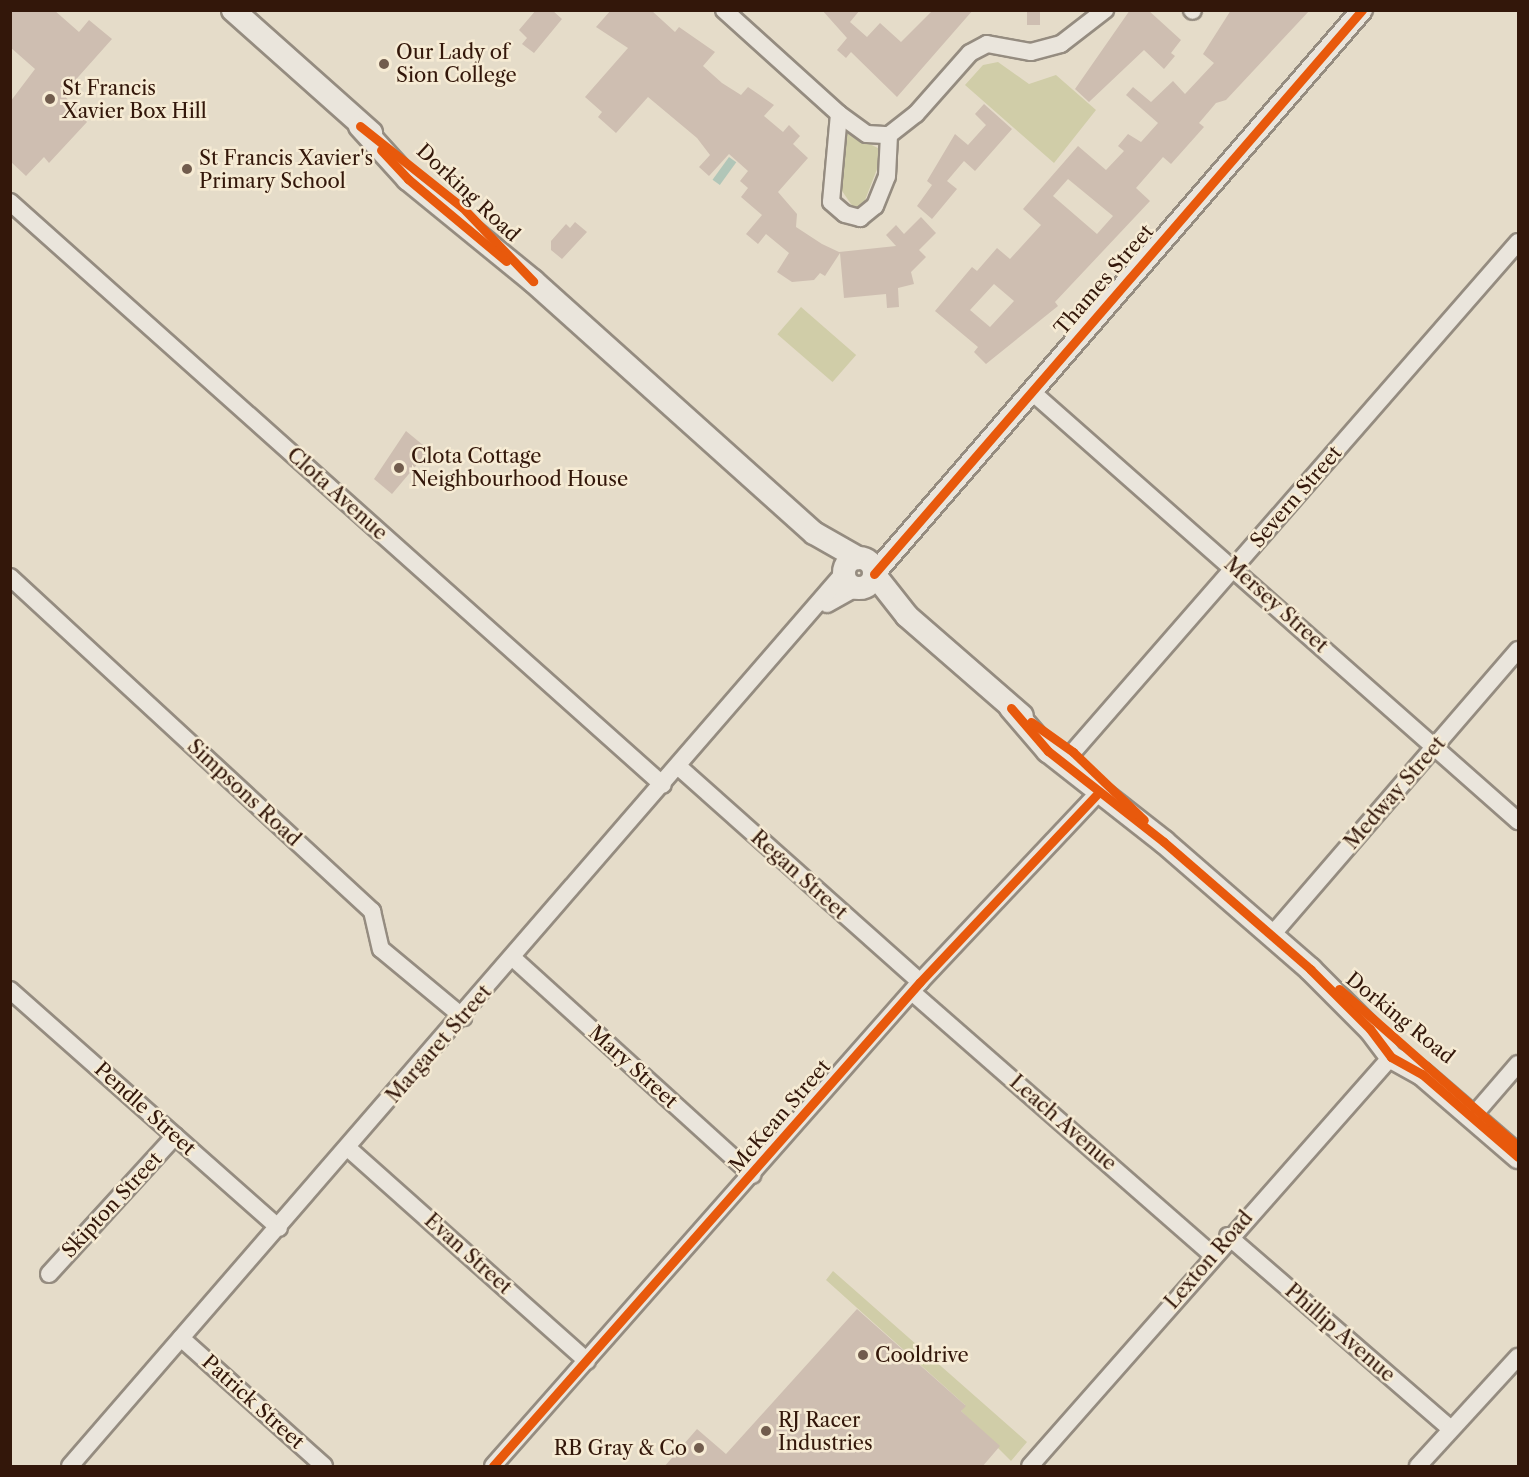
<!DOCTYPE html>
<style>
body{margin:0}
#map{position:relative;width:1529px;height:1477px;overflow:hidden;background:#e5dcc9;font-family:"Libre Caslon Text",serif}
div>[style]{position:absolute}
.green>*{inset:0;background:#d0cda8;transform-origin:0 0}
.water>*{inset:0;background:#b1c6b8;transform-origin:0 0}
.building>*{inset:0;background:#cebeb1;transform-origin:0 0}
.roads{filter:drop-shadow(2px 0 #958c80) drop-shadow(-2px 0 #958c80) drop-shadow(0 2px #958c80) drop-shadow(0 -2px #958c80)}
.minor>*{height:16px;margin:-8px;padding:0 8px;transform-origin:8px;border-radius:8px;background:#eae5dc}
.tertiary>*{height:20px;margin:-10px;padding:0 10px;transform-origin:10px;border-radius:10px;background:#eae5dc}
.secondary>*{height:22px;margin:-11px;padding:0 11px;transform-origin:11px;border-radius:11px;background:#eae5dc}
.secondary>.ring{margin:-11px;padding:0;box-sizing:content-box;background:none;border:22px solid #eae5dc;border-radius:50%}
.cycleway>*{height:9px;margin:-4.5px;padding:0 4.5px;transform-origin:4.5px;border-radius:4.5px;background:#e8590c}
.dots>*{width:16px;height:16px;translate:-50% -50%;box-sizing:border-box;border:3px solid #f6ebd4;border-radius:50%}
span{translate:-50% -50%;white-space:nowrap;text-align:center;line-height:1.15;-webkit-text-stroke:5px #f6ebd4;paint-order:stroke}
.poi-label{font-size:20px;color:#33170a}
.left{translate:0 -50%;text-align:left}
.right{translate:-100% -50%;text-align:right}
.street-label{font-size:20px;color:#33170a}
.frame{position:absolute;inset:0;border:12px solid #33170a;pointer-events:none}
</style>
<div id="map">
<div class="green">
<div style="clip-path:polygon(998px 62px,1029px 84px,1056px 75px,1096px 110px,1054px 163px,965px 85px,983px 65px)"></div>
<div style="clip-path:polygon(847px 133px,884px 151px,862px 208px,855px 210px,840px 188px)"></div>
<div style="left:801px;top:307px;width:73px;height:36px;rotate:41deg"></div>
<div style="clip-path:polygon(833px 1271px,1027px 1442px,1011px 1461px,961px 1411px,965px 1405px,826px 1280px)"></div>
</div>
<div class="water">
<div style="left:729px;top:157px;width:9px;height:28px;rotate:36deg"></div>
</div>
<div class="building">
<div style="clip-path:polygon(10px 10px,54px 10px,79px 32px,89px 20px,112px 39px,63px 94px,87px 122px,49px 163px,44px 157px,26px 176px,10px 161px,10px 102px,35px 69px,10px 47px)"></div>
<div style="clip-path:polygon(536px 10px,552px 10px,562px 19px,534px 53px,522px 44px,527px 38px,519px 30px)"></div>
<div style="clip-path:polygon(611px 10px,651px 10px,675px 32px,679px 27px,715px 52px,703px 66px,722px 83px,741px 95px,748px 87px,774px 105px,764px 116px,783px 132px,789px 125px,800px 136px,793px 144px,808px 158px,778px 192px,797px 214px,796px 227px,822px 244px,839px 252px,896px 246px,886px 235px,896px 225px,904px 234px,921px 217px,936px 233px,919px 250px,926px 257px,911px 272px,914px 284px,898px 288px,899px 307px,887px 308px,886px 294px,844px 298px,840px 253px,825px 276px,820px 273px,814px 280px,792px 282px,777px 272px,789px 253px,766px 234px,758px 244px,746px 234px,762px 215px,741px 197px,748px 188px,740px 181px,748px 171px,729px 154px,709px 176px,699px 167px,710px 155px,697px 138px,648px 97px,616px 133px,598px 117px,602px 112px,585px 97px,628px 48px,596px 27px)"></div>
<div style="clip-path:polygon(822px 10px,860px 10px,850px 22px,867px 37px,880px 23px,901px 42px,933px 10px,973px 10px,897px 97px,851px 52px,846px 58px,837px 50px,847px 38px)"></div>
<div style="left:1027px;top:10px;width:13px;height:15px"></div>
<div style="clip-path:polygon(1130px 10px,1148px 10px,1181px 40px,1171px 53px,1175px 56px,1164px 69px,1144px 50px,1089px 102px,1075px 89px)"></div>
<div style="clip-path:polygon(evenodd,1231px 10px,1310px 10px,1226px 100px,1216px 103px,1199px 123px,1204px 127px,1171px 164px,1163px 157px,1136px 188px,1150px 201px,1055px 302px,1058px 306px,986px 364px,974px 352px,978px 347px,935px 311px,972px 267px,977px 271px,997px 248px,1010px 259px,1041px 225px,1023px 209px,1078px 146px,1106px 170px,1124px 151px,1118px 146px,1128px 134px,1141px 142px,1158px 123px,1126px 95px,1133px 87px,1151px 102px,1173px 81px,1185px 94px,1214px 63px,1203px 54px,1231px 10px,1068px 179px,1113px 216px,1097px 234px,1053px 196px,1068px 179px,1231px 10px,994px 284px,1014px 301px,990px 327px,970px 310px,994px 284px)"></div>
<div style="clip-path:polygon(984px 104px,1012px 129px,975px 171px,964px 161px,947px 181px,957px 189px,932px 219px,917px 206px,932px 185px,927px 181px,955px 134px,968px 145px,986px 125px,975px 114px)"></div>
<div style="clip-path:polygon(575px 222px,587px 232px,562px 259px,551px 250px,551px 241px,566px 224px,570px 228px)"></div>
<div style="clip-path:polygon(406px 431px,429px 450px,392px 494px,374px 479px)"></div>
<div style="clip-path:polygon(857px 1309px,966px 1406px,961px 1411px,1000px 1446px,982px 1467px,664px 1467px,697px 1429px,726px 1454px)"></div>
</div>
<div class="roads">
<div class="minor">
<div style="left:724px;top:10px;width:155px;rotate:42.1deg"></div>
<div style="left:839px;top:114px;width:34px;rotate:36deg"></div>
<div style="left:867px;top:134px;width:22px;rotate:3deg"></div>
<div style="left:889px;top:135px;width:34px;rotate:-38deg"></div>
<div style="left:916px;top:114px;width:81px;rotate:-48.5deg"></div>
<div style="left:970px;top:53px;width:19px;rotate:-28deg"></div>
<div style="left:987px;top:44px;width:45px;rotate:10.3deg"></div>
<div style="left:1031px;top:52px;width:31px;rotate:-15deg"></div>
<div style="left:1061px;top:44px;width:56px;rotate:-37.7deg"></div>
<div style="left:1192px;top:10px;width:1px;rotate:45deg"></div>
<div style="left:839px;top:114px;width:88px;rotate:95.2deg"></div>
<div style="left:831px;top:202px;width:18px;rotate:41deg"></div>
<div style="left:845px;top:214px;width:16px;rotate:15deg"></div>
<div style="left:860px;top:218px;width:19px;rotate:-39deg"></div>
<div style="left:875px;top:206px;width:32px;rotate:-68deg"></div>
<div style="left:887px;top:176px;width:41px;rotate:-87.2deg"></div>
<div style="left:10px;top:202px;width:875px;rotate:41.76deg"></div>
<div style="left:1031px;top:391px;width:650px;rotate:41.44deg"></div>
<div style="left:10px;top:577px;width:493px;rotate:42.7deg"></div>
<div style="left:372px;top:911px;width:39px;rotate:77deg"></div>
<div style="left:381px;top:949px;width:107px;rotate:39.7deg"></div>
<div style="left:827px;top:604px;width:33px;rotate:-29deg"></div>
<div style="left:1073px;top:752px;width:677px;rotate:-48.89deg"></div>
<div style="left:679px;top:767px;width:323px;rotate:41.7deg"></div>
<div style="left:1271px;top:936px;width:378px;rotate:-49.2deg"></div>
<div style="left:513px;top:958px;width:323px;rotate:42.2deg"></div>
<div style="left:10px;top:990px;width:359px;rotate:41.5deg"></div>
<div style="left:912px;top:992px;width:399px;rotate:41.2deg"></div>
<div style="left:1480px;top:1108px;width:58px;rotate:-49.2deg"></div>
<div style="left:348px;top:1148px;width:320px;rotate:41.7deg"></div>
<div style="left:1228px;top:1236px;width:295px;rotate:40.9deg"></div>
<div style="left:49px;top:1274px;width:187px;rotate:-47.6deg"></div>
<div style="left:181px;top:1338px;width:192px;rotate:41.8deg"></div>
<div style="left:70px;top:1466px;width:1180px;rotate:-49.09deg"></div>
<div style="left:493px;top:1466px;width:645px;rotate:-48.58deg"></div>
<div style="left:920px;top:982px;width:260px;rotate:-46.7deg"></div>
<div style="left:1030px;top:1466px;width:546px;rotate:-48.57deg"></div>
<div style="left:1418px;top:1466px;width:148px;rotate:-47.5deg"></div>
</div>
<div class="tertiary">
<div style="left:874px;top:574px;width:746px;rotate:-49.13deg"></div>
</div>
<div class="secondary">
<div style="left:233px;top:10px;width:185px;rotate:41.7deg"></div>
<div style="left:360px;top:126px;width:72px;rotate:47.8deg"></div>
<div style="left:408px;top:179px;width:161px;rotate:39.2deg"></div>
<div style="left:533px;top:281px;width:377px;rotate:41.9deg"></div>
<div style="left:814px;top:533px;width:51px;rotate:29.6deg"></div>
<div class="ring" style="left:844px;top:558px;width:8px;height:8px"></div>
<div style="left:874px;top:574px;width:53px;rotate:51.8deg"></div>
<div style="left:907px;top:616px;width:152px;rotate:41deg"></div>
<div style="left:1011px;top:708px;width:57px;rotate:49.3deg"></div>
<div style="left:1048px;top:751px;width:147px;rotate:38.1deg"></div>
<div style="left:1164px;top:842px;width:194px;rotate:41deg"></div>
<div style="left:1310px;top:969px;width:85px;rotate:45deg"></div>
<div style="left:1370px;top:1029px;width:35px;rotate:53deg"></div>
<div style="left:1391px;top:1057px;width:35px;rotate:29deg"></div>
<div style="left:1422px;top:1074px;width:127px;rotate:40.8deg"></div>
</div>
</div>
<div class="cycleway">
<div style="left:360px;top:126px;width:130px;rotate:38.5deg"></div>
<div style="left:462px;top:207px;width:103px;rotate:46.2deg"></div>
<div style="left:381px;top:150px;width:40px;rotate:47deg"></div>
<div style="left:408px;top:179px;width:128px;rotate:39.9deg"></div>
<div style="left:874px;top:574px;width:746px;rotate:-49.13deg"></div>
<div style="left:1011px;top:708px;width:57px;rotate:49.3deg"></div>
<div style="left:1048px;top:751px;width:147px;rotate:38.1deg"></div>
<div style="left:1164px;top:842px;width:194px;rotate:41deg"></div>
<div style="left:1310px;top:969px;width:85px;rotate:45deg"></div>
<div style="left:1370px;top:1029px;width:35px;rotate:53deg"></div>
<div style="left:1391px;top:1057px;width:35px;rotate:29deg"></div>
<div style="left:1422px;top:1074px;width:127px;rotate:40.8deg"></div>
<div style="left:1031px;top:722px;width:52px;rotate:35.5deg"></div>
<div style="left:1073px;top:752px;width:98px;rotate:43.8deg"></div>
<div style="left:1339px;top:989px;width:238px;rotate:41.3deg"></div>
<div style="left:493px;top:1466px;width:645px;rotate:-48.58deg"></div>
<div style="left:920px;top:982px;width:260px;rotate:-46.7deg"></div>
</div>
<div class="dots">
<div style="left:384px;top:64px;background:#715c4d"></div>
<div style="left:50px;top:99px;background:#715c4d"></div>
<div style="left:187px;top:169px;background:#715c4d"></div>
<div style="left:399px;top:468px;background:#715c4d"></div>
<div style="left:863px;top:1355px;background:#715c4d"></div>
<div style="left:766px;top:1431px;background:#715c4d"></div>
<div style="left:699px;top:1448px;background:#715c4d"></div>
</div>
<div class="poi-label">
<span class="left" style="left:396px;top:64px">Our Lady of<br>Sion College</span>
<span class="left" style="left:62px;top:100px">St Francis<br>Xavier Box Hill</span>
<span class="left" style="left:199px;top:170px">St Francis Xavier's<br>Primary School</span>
<span class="left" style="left:411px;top:468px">Clota Cottage<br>Neighbourhood House</span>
<span class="left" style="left:875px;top:1355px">Cooldrive</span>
<span class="left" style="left:778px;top:1432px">RJ Racer<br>Industries</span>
<span class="right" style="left:687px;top:1448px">RB Gray &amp; Co</span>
</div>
<div class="street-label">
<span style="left:468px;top:193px;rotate:43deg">Dorking Road</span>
<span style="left:1104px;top:280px;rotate:-49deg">Thames Street</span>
<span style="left:337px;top:494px;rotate:42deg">Clota Avenue</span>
<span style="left:1296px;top:497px;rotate:-49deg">Severn Street</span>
<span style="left:1276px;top:605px;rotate:42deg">Mersey Street</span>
<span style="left:244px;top:793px;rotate:43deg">Simpsons Road</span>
<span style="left:1395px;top:793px;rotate:-49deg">Medway Street</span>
<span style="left:799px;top:875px;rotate:42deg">Regan Street</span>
<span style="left:1400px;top:1018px;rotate:39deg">Dorking Road</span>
<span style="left:439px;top:1044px;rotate:-49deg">Margaret Street</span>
<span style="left:633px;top:1067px;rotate:42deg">Mary Street</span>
<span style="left:145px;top:1109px;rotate:42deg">Pendle Street</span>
<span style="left:780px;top:1116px;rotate:-49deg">McKean Street</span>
<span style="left:1063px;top:1123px;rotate:41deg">Leach Avenue</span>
<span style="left:112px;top:1205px;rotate:-47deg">Skipton Street</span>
<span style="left:468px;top:1254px;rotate:42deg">Evan Street</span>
<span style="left:1209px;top:1260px;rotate:-49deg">Lexton Road</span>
<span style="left:1340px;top:1333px;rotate:41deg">Phillip Avenue</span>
<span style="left:253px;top:1402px;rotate:42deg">Patrick Street</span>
</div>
<div class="frame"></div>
</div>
